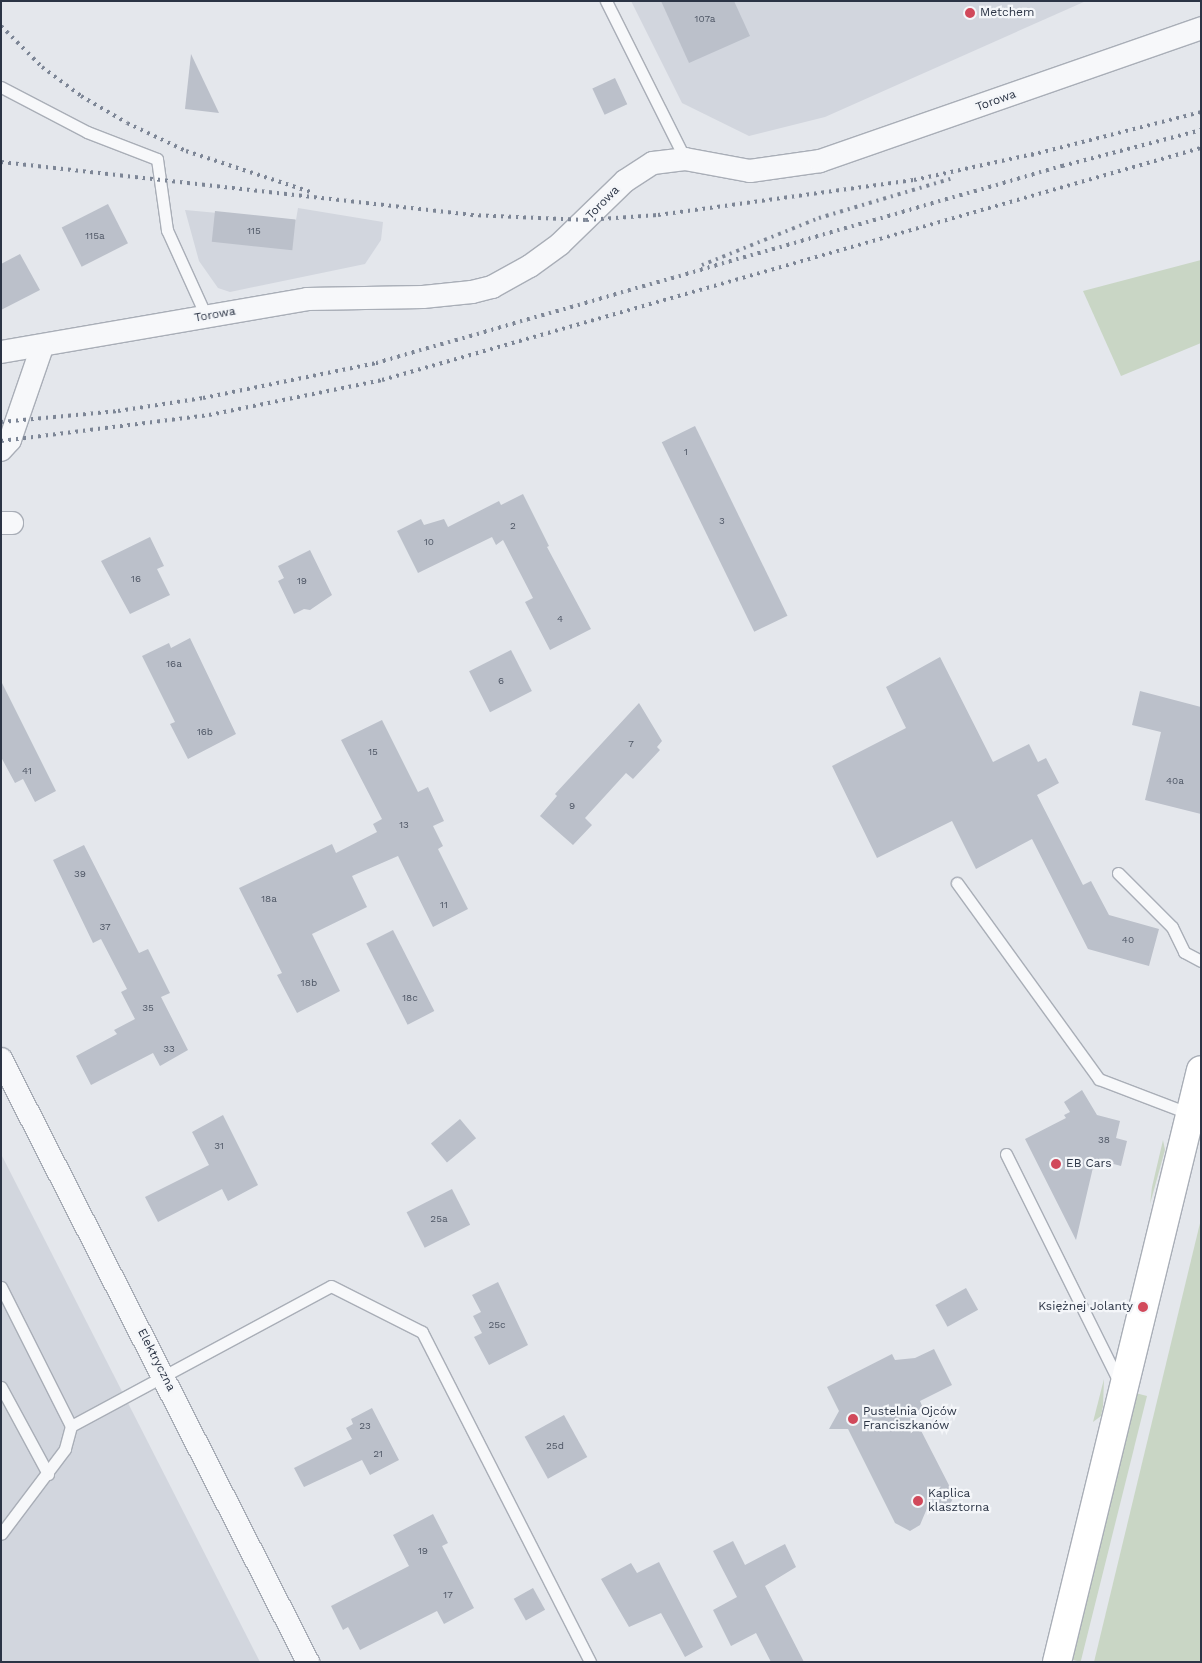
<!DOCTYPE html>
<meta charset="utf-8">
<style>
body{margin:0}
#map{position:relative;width:1202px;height:1663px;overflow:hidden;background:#e4e7ec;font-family:"Work Sans",sans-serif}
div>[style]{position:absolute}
.built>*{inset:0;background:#d2d6de}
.green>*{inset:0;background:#c9d6c5;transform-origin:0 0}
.building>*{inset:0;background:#bbc0ca;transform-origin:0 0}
.roads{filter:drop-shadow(1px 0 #a9aeb7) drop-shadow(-1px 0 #a9aeb7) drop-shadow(0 1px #a9aeb7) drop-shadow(0 -1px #a9aeb7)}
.lane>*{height:11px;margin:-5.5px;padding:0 5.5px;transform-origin:5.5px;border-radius:5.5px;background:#f7f8fa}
.street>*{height:22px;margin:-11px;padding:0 11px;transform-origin:11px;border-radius:11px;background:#f7f8fa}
.secondary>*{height:28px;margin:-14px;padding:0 14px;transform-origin:14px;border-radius:14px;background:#fff}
.rail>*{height:4px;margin-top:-2px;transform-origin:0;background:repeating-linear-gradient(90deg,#7d8696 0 2.5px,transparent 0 7.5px)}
.dots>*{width:14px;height:14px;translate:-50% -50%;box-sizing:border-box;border:2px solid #f4f6f9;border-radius:50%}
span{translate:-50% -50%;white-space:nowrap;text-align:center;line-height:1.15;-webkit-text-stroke:4.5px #f4f6f9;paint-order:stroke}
.number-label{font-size:10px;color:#4f5766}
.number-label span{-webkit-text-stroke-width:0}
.poi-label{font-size:12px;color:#2b3445}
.left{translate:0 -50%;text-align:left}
.right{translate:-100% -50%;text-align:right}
.street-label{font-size:12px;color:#2b3445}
.frame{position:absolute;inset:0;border:2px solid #2b3445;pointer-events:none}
</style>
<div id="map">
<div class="built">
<div style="clip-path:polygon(631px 1px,1086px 1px,825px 117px,749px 136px,682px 103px)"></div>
<div style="clip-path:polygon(298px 208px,383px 222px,381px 240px,365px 264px,230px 292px,218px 288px,199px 261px,185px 210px,296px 220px)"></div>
<div style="clip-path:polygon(1px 1154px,260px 1662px,1px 1662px)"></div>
</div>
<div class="green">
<div style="clip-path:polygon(1201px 260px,1201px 343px,1121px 376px,1083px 291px)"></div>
<div style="clip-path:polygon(1163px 1140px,1165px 1150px,1150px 1204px,1152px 1187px)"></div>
<div style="clip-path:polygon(1201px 1219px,1201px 1662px,1094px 1662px)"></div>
<div style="clip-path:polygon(1104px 1379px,1103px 1406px,1101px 1416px,1093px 1422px)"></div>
<div style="left:1147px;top:1396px;width:274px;height:12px;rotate:104deg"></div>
</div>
<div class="building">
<div style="clip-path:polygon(661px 1px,734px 1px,750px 36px,689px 63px)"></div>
<div style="clip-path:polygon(191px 54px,219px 113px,185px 109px)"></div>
<div style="left:615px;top:78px;width:29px;height:25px;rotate:65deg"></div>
<div style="left:108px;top:204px;width:44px;height:52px;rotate:63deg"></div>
<div style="left:215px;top:211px;width:81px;height:31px;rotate:6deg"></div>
<div style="clip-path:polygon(20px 254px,40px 290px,1px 310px,1px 264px)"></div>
<div style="left:695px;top:426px;width:211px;height:37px;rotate:64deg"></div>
<div style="clip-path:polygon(523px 494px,549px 546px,547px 547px,591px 629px,550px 650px,525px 602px,533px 598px,503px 540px,496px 545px,492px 537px,418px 573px,397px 531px,421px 519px,424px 525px,444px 519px,448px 527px,499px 501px,501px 505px)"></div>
<div style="clip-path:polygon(150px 537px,164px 566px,157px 569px,170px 595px,130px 614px,101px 561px)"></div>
<div style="clip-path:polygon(310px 550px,332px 595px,310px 610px,304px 609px,294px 614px,278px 581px,284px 578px,278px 566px)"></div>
<div style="clip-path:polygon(190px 638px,236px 734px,188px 759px,170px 724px,175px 722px,142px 656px,169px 643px,171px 648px)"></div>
<div style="left:511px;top:650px;width:46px;height:47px;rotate:63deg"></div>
<div style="clip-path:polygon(940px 657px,993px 762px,1029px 744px,1038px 762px,1046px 758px,1059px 783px,1037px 795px,1083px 885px,1091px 881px,1109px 915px,1159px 929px,1149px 966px,1088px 949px,1032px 839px,976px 869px,952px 821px,877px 858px,832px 766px,906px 728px,886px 687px)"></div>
<div style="clip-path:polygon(1px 681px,56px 791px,35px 802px,23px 779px,15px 783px,1px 757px)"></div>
<div style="clip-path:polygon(1140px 691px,1201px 707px,1201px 814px,1145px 800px,1161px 732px,1132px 725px)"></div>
<div style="clip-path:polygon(639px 703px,662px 741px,657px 747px,660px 750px,633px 779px,626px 773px,585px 818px,592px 825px,573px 845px,540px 816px,557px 796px,555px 794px)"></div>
<div style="clip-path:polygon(382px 720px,418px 792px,428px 787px,444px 821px,433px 826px,443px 846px,438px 849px,468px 909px,433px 927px,398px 856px,352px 876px,367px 907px,312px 934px,340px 991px,297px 1013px,277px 975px,282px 973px,239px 888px,332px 844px,336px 853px,377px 832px,373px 824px,382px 819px,341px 740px)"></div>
<div style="clip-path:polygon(84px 845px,139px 953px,148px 949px,170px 993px,161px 997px,188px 1050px,160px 1066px,153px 1053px,91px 1085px,76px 1056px,117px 1034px,114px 1030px,135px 1019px,121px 992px,127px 989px,101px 939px,93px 943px,53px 860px)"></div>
<div style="left:393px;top:930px;width:91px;height:30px;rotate:63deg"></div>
<div style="clip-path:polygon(1082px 1090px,1097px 1115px,1120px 1121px,1116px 1138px,1127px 1141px,1121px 1166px,1095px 1159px,1076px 1240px,1025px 1139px,1066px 1118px,1064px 1115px,1070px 1112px,1064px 1102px)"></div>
<div style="clip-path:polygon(223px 1115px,258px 1185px,228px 1201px,222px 1189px,158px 1222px,145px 1197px,209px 1165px,192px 1132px)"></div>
<div style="left:460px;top:1119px;width:25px;height:38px;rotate:50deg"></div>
<div style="left:452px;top:1189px;width:40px;height:51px;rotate:63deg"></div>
<div style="clip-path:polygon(498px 1282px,528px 1345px,489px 1365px,474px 1337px,482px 1333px,473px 1316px,481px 1312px,472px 1295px)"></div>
<div style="left:966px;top:1288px;width:25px;height:35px;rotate:61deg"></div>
<div style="clip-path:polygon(934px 1349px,952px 1385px,920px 1401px,923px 1408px,912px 1413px,954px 1495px,947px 1513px,928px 1506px,920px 1525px,910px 1531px,895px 1523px,848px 1429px,829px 1429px,839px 1411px,827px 1387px,892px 1354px,895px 1360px,915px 1358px)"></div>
<div style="clip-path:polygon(372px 1408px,399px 1460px,370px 1475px,362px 1460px,304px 1487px,294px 1468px,352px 1439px,346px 1428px,353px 1424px,351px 1419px)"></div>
<div style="left:564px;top:1415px;width:48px;height:45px;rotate:61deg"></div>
<div style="clip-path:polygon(433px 1514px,448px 1543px,442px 1546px,474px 1608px,444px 1624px,437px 1611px,360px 1650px,348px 1627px,343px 1630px,331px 1606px,409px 1566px,393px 1535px)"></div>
<div style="clip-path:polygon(733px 1541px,745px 1565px,785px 1544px,796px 1567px,765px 1586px,804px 1662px,771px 1662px,756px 1633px,731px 1646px,713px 1610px,737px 1597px,713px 1551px)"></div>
<div style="clip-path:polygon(659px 1562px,703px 1647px,685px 1657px,661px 1613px,629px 1627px,601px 1579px,631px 1563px,637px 1573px)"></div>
<div style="left:533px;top:1588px;width:25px;height:22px;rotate:61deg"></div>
</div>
<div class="roads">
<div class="lane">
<div style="left:606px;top:1px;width:177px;rotate:63.4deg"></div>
<div style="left:1px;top:87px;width:97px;rotate:27.6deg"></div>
<div style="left:87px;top:132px;width:75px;rotate:21.1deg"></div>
<div style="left:157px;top:159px;width:72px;rotate:82deg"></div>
<div style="left:167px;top:230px;width:94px;rotate:65.6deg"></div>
<div style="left:1118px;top:873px;width:76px;rotate:45deg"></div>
<div style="left:1172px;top:927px;width:28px;rotate:64deg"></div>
<div style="left:1184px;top:952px;width:19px;rotate:28deg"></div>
<div style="left:957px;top:883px;width:242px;rotate:54.1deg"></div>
<div style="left:1099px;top:1079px;width:97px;rotate:21deg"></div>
<div style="left:1006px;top:1154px;width:257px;rotate:63.6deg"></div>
<div style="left:1px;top:1287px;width:156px;rotate:63.3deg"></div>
<div style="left:71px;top:1426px;width:24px;rotate:105deg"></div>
<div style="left:65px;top:1449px;width:106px;rotate:127deg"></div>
<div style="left:1px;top:1387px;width:99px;rotate:61.6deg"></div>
<div style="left:71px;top:1426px;width:295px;rotate:-28.3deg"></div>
<div style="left:331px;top:1286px;width:102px;rotate:26.8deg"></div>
<div style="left:422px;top:1332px;width:370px;rotate:63deg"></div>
</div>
<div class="street">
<div style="left:1px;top:352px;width:311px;rotate:-9.8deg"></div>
<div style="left:307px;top:299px;width:116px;rotate:-1deg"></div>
<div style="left:423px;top:297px;width:49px;rotate:-5.8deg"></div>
<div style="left:472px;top:292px;width:21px;rotate:-14deg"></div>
<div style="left:492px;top:287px;width:43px;rotate:-28.9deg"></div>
<div style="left:530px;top:266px;width:37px;rotate:-36deg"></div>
<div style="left:560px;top:244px;width:91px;rotate:-44.1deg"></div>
<div style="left:625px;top:181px;width:33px;rotate:-33deg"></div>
<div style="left:653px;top:163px;width:32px;rotate:-7deg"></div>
<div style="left:685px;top:159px;width:66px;rotate:10.5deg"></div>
<div style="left:750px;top:171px;width:71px;rotate:-8.1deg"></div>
<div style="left:820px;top:161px;width:404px;rotate:-19.2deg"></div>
<div style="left:1px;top:450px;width:13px;rotate:-48deg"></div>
<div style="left:10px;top:440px;width:98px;rotate:-71deg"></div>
<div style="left:1px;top:523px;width:11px"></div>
<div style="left:1px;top:1059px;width:677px;rotate:63.02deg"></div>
</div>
<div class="secondary">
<div style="left:1057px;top:1662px;width:609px;rotate:-76.33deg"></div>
</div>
</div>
<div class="rail">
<div style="left:1px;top:26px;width:58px;rotate:45deg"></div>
<div style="left:42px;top:67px;width:49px;rotate:36.6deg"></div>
<div style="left:81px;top:96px;width:53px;rotate:30.4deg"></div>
<div style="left:127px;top:123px;width:65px;rotate:25.4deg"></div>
<div style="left:186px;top:151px;width:132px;rotate:18.2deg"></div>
<div style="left:1031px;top:155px;width:175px;rotate:-14.2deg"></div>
<div style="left:1px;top:162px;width:473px;rotate:6.4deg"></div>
<div style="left:471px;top:215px;width:115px;rotate:2.5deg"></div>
<div style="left:586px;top:220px;width:72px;rotate:-4deg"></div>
<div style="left:658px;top:215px;width:258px;rotate:-7.8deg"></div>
<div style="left:914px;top:180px;width:127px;rotate:-12.3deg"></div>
<div style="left:702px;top:265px;width:126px;rotate:-21.9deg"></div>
<div style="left:819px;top:218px;width:137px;rotate:-16.6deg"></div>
<div style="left:1px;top:422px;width:118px;rotate:-5.4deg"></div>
<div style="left:118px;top:411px;width:86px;rotate:-8.7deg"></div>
<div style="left:203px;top:398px;width:177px;rotate:-11.4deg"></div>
<div style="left:376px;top:363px;width:714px;rotate:-16.02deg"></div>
<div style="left:1062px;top:166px;width:144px;rotate:-14.5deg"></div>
<div style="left:1px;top:441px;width:210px;rotate:-7.1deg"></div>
<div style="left:209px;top:415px;width:177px;rotate:-11.4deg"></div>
<div style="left:382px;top:380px;width:851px;rotate:-15.82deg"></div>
</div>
<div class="dots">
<div style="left:970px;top:13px;background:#d1495b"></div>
<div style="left:1056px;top:1164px;background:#d1495b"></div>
<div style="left:1143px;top:1307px;background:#d1495b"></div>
<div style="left:853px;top:1419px;background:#d1495b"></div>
<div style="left:918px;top:1501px;background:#d1495b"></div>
</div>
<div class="number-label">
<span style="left:705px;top:19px">107a</span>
<span style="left:254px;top:231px">115</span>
<span style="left:95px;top:236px">115a</span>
<span style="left:686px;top:452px">1</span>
<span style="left:722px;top:521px">3</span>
<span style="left:513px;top:526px">2</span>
<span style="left:429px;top:542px">10</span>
<span style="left:136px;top:579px">16</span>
<span style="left:302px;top:581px">19</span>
<span style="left:560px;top:619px">4</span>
<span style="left:174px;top:664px">16a</span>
<span style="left:501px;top:681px">6</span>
<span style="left:205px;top:732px">16b</span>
<span style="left:631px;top:744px">7</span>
<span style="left:373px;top:752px">15</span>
<span style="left:27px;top:771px">41</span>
<span style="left:1175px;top:781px">40a</span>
<span style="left:572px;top:806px">9</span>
<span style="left:404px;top:825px">13</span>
<span style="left:80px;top:874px">39</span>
<span style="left:269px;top:899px">18a</span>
<span style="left:444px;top:905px">11</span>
<span style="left:105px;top:927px">37</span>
<span style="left:1128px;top:940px">40</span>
<span style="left:309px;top:983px">18b</span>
<span style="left:410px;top:998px">18c</span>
<span style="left:148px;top:1008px">35</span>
<span style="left:169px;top:1049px">33</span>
<span style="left:1104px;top:1140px">38</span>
<span style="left:219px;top:1146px">31</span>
<span style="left:439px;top:1219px">25a</span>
<span style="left:497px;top:1325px">25c</span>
<span style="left:365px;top:1426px">23</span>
<span style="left:555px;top:1446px">25d</span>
<span style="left:378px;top:1454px">21</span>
<span style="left:423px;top:1551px">19</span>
<span style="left:448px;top:1595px">17</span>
</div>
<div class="poi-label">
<span class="left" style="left:980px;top:13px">Metchem</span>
<span class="left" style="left:1066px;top:1164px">EB Cars</span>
<span class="right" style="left:1133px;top:1307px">Księżnej Jolanty</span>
<span class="left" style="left:863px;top:1419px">Pustelnia Ojców<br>Franciszkanów</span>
<span class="left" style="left:928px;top:1501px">Kaplica<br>klasztorna</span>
</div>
<div class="street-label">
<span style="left:996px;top:101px;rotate:-20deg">Torowa</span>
<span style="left:603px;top:203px;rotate:-45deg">Torowa</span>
<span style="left:215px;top:315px;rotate:-10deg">Torowa</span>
<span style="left:156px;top:1360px;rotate:63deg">Elektryczna</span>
</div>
<div class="frame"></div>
</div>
